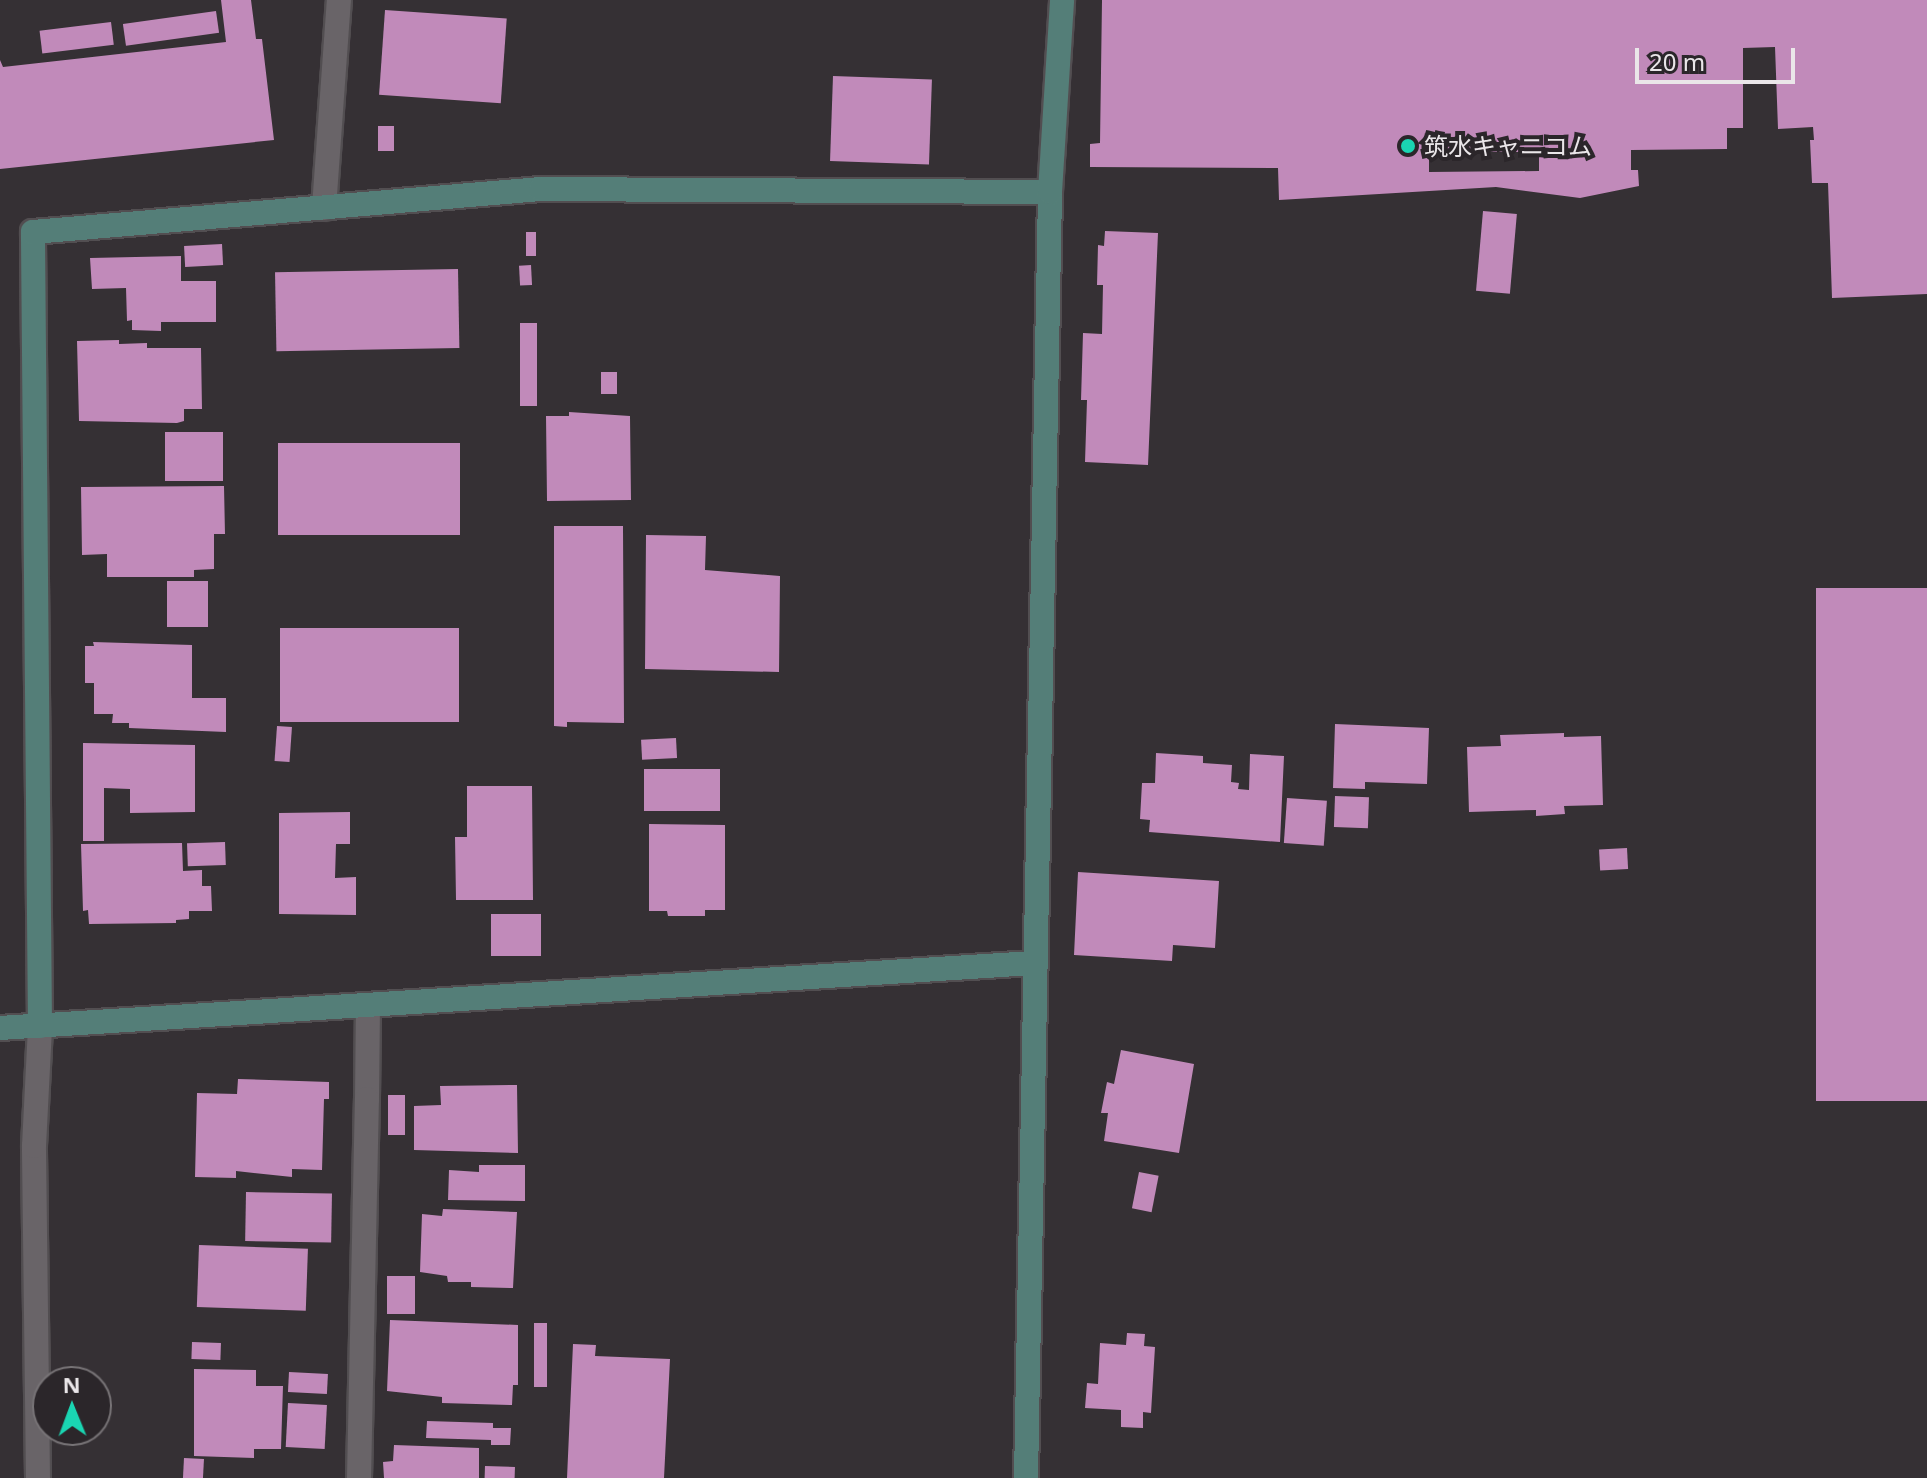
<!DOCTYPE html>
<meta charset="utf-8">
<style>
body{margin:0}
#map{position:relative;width:1927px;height:1478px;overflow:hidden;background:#353034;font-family:"Noto Sans","Noto Sans JP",sans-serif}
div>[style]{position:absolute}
.building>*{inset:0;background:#c18aba;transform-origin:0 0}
.roads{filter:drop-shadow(2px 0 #524e51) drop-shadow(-2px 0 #524e51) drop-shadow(0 2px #524e51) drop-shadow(0 -2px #524e51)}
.lane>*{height:24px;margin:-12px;padding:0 12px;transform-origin:12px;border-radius:12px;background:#696468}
.street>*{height:24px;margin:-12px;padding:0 12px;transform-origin:12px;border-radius:12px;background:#696468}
.secondary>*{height:24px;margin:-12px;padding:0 12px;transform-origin:12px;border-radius:12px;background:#547e78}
.dots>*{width:22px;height:22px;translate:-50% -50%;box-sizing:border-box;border:4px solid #2b262a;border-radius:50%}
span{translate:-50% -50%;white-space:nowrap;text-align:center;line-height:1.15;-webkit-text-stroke:8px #2b262a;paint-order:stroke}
.poi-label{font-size:24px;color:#eae6e9}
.left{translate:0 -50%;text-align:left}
.north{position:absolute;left:32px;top:1366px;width:80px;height:80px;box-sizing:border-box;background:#2b262a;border:2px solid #777376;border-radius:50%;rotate:359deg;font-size:22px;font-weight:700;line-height:32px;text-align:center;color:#eae6e9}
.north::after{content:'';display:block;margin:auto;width:28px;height:36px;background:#1ad5b2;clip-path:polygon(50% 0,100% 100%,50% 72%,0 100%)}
.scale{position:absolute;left:1635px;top:48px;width:160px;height:36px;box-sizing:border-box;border:4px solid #eae6e9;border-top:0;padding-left:10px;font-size:24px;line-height:28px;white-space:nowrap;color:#eae6e9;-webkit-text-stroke:6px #2b262a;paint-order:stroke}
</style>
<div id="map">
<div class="building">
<div style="clip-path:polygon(221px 0,251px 0,256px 39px,262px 39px,274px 140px,0 169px,0 60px,3px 67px,226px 42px)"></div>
<div style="clip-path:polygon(evenodd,1102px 0,1927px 0,1927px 294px,1832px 298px,1828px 183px,1812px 183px,1810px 140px,1814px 140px,1813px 127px,1778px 129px,1775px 47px,1743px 48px,1743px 128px,1727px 128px,1727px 149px,1631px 150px,1631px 170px,1638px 170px,1639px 186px,1580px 198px,1496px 187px,1279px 200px,1278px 168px,1090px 167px,1090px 144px,1100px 143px,1102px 0,1429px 152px,1539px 152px,1539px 171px,1429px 172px,1429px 152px)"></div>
<div style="left:385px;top:10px;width:122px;height:85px;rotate:4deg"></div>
<div style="left:216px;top:11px;width:22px;height:94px;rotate:82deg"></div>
<div style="left:111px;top:22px;width:23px;height:72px;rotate:83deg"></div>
<div style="left:833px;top:76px;width:99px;height:85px;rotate:2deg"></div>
<div style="left:378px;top:126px;width:16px;height:25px"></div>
<div style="left:1483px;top:211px;width:34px;height:80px;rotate:5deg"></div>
<div style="clip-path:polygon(1105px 231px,1158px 233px,1148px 465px,1085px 462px,1087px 400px,1081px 400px,1083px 333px,1102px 334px,1103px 285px,1097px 285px,1098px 245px,1104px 246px)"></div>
<div style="left:536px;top:232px;width:24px;height:10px;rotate:90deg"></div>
<div style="left:222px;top:244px;width:21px;height:38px;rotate:87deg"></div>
<div style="clip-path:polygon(181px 256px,181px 281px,216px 281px,216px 322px,161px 322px,161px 331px,132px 330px,132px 320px,127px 321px,126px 288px,92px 289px,90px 258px)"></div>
<div style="left:531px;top:265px;width:20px;height:12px;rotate:87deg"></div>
<div style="left:458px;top:269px;width:79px;height:183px;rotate:89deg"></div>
<div style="left:520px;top:323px;width:17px;height:83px"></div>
<div style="clip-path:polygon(119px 340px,119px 344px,147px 343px,147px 348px,201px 348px,202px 409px,184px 409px,184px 421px,177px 423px,79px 421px,77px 341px)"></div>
<div style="left:601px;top:372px;width:16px;height:22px"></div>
<div style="clip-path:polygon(569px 412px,630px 416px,631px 500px,547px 501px,546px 416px,569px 416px)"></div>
<div style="left:165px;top:432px;width:58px;height:49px"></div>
<div style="left:278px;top:443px;width:182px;height:92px"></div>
<div style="clip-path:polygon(224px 486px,225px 534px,214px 534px,214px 569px,194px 570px,194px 577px,107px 577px,107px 554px,82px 555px,81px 487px)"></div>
<div style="clip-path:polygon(554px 526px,623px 526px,624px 723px,567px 722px,567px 727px,554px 726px)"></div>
<div style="clip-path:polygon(646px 535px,706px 536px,705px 570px,780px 576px,779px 672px,645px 669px)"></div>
<div style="left:208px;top:581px;width:46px;height:41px;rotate:90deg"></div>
<div style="left:1816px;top:588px;width:111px;height:513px"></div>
<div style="left:459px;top:628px;width:94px;height:179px;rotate:90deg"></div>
<div style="clip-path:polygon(93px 642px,192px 645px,192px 698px,226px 698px,226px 732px,129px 728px,129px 723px,112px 723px,113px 714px,94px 714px,94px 683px,85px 683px,85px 646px,94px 646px)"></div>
<div style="clip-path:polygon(1335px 724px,1429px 728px,1427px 784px,1365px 782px,1365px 789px,1333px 788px)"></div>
<div style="left:277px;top:726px;width:15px;height:35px;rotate:4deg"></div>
<div style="clip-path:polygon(1564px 733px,1564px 737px,1601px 736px,1603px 805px,1564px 806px,1565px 814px,1536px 816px,1536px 810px,1469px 812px,1467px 747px,1501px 746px,1500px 735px)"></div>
<div style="left:676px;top:738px;width:20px;height:35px;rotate:87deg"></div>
<div style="clip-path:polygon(83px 743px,195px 745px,195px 812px,130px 813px,130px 789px,104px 788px,104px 841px,83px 841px)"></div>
<div style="clip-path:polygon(1156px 753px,1203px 756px,1203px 763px,1232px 765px,1231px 782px,1239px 783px,1238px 789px,1249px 790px,1250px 754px,1284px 756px,1280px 842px,1149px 832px,1150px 820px,1140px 819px,1142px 783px,1155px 783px)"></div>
<div style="left:644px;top:769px;width:76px;height:42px"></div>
<div style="clip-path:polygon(467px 786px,532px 786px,533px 900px,456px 900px,455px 837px,467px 837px)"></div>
<div style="left:1335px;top:796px;width:34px;height:31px;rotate:2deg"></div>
<div style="left:1287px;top:798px;width:40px;height:45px;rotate:4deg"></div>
<div style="clip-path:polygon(350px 812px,350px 844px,336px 844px,335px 878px,356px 877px,356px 915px,279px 914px,279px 813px)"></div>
<div style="clip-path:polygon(649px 824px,725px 825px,725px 910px,705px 910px,705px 916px,668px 916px,667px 911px,649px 911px)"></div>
<div style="left:225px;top:842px;width:23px;height:38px;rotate:88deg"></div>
<div style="clip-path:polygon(182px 843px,183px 871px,202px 870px,202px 886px,211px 886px,212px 911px,189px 911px,189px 919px,176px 920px,176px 923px,89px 924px,88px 910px,83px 911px,81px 844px)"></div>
<div style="left:1627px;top:848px;width:21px;height:28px;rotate:87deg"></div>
<div style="clip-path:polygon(1078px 872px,1219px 881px,1215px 948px,1173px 945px,1172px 961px,1074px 955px)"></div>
<div style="left:491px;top:914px;width:50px;height:42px"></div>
<div style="clip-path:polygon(1121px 1050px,1194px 1064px,1179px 1153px,1104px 1141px,1108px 1113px,1101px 1113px,1107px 1082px,1114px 1084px)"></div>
<div style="clip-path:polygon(238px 1079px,329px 1082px,329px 1099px,324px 1099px,322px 1170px,292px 1169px,292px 1177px,236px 1171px,236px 1178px,195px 1177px,197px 1093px,237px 1094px)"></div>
<div style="clip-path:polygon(517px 1085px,518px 1153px,414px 1150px,414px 1106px,441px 1105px,440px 1086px)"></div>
<div style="left:388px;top:1095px;width:17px;height:40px"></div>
<div style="clip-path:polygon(479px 1165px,525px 1165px,525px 1201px,448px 1200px,449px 1170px,479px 1172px)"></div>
<div style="left:1139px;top:1172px;width:20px;height:37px;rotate:11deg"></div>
<div style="left:246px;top:1192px;width:86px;height:49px;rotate:1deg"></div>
<div style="clip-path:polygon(443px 1209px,517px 1212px,513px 1288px,471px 1287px,471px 1282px,448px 1282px,447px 1276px,420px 1272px,422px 1214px,442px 1216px)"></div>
<div style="left:199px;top:1245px;width:109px;height:62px;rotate:2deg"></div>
<div style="left:387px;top:1276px;width:28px;height:38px"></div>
<div style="clip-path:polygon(390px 1320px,518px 1325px,518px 1385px,513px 1385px,512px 1405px,442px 1403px,442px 1397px,387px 1391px)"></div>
<div style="left:547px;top:1323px;width:64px;height:13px;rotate:90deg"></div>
<div style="clip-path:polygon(1127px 1333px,1145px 1334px,1144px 1346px,1155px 1347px,1151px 1413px,1143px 1412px,1143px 1428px,1121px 1427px,1121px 1410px,1085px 1408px,1087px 1383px,1098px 1384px,1100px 1343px,1126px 1345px)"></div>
<div style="left:192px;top:1342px;width:29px;height:17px;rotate:2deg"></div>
<div style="clip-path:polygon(573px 1344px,596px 1345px,595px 1356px,670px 1359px,664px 1478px,567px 1478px)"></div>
<div style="clip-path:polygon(194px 1369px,256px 1370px,256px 1386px,283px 1386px,281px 1449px,254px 1449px,254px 1458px,194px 1456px)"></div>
<div style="left:289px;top:1372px;width:39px;height:20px;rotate:3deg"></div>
<div style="left:288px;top:1403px;width:39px;height:44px;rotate:3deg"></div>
<div style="clip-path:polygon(427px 1421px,493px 1423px,493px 1428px,511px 1428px,510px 1445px,491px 1445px,491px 1440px,426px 1438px)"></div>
<div style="clip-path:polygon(394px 1445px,479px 1448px,479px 1478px,384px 1478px,383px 1462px,393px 1461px)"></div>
<div style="left:184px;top:1458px;width:20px;height:20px;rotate:3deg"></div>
<div style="left:485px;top:1466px;width:30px;height:12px;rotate:2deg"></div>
</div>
<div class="roads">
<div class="lane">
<div style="left:367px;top:1099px;width:94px;rotate:-89.4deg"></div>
</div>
<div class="street">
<div style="left:324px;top:208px;width:209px;rotate:-85.9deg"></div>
<div style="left:38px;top:1478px;width:332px;rotate:-90.7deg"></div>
<div style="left:34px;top:1146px;width:120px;rotate:-87.1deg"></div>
<div style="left:359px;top:1478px;width:379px;rotate:-88.8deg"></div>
</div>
<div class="secondary">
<div style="left:40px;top:1026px;width:794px;rotate:-90.51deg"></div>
<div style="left:33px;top:232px;width:510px;rotate:-4.84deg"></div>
<div style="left:541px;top:189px;width:509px;rotate:0.34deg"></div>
<div style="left:0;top:1028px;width:1035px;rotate:-3.6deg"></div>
<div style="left:1026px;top:1478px;width:1286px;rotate:-88.93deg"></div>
<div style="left:1050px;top:192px;width:192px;rotate:-86.4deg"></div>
</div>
</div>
<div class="dots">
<div style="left:1408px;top:146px;background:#1ad5b2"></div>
</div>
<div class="poi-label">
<span class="left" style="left:1424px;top:146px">筑水キャニコム</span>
</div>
<div class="north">N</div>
<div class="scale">20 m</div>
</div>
